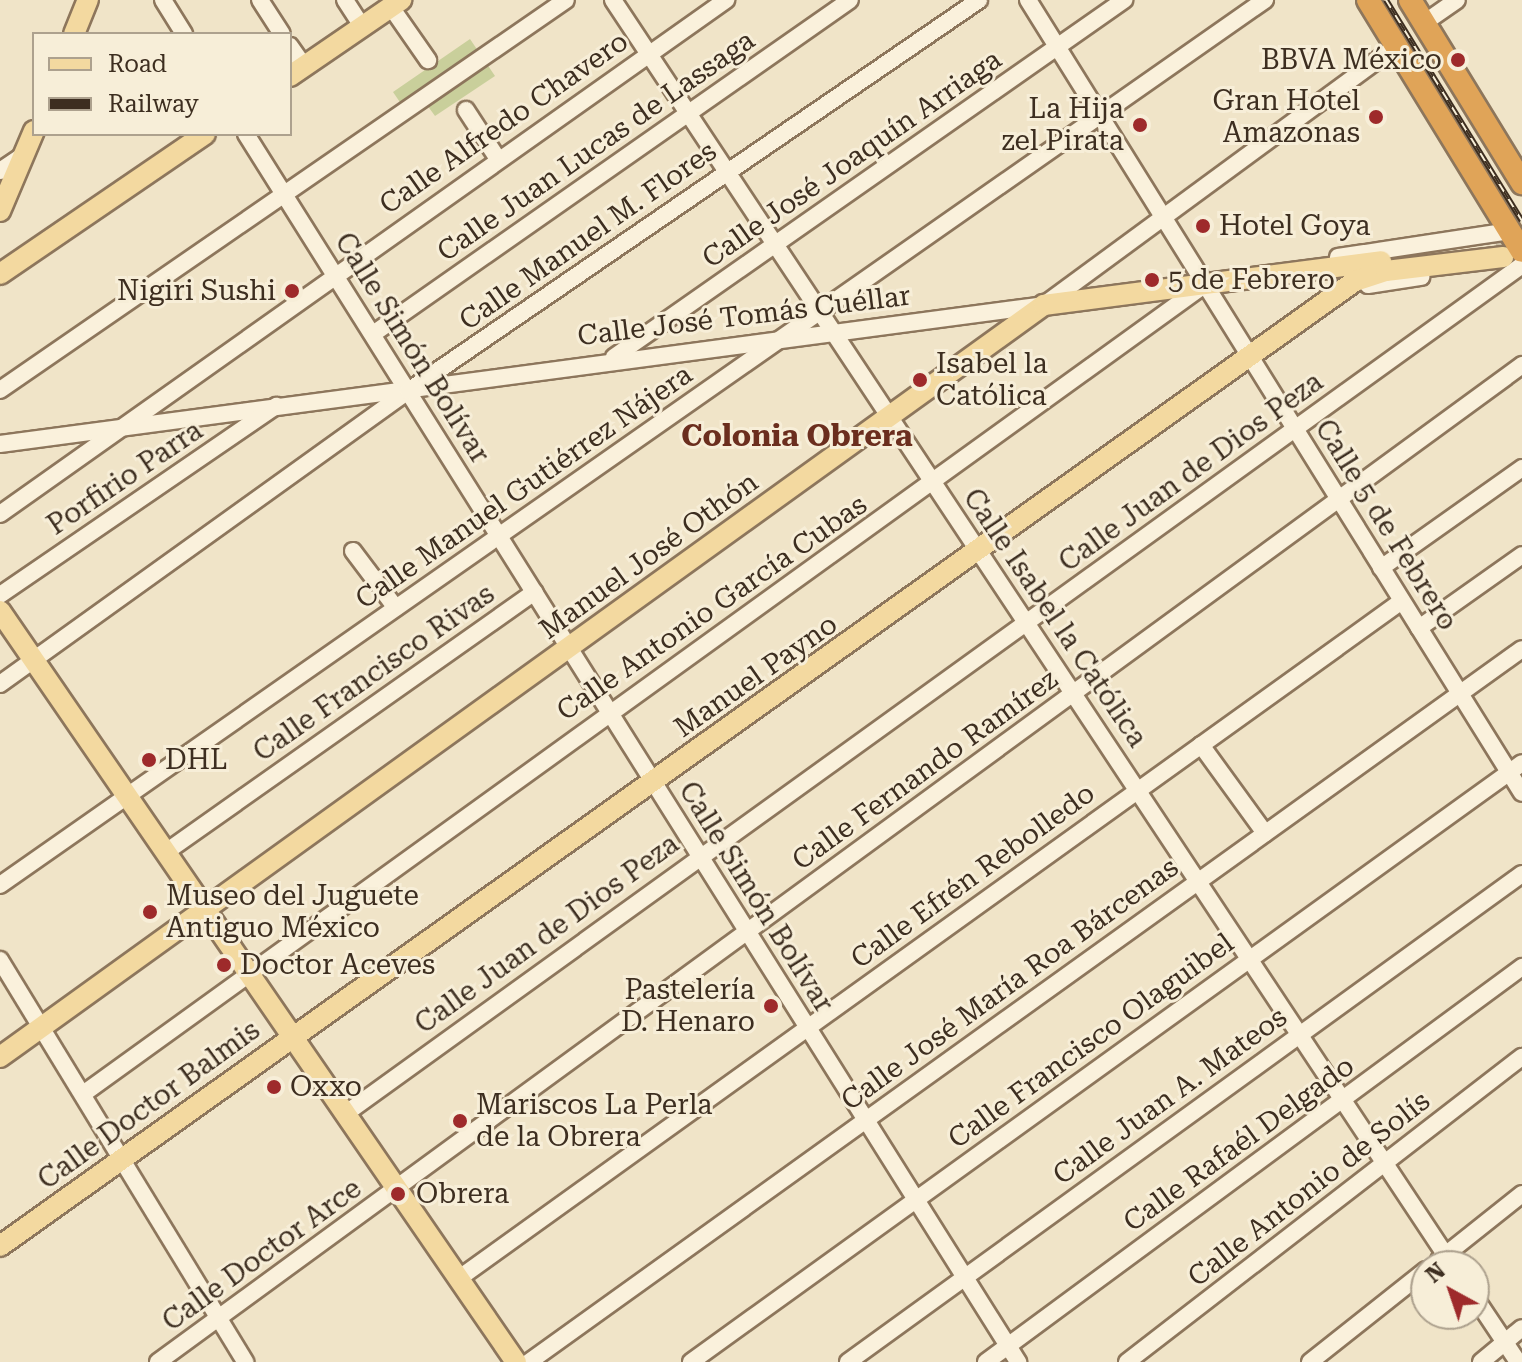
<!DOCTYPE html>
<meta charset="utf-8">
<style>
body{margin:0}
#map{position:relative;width:1522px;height:1362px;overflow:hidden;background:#f0e4c8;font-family:"Roboto Serif",serif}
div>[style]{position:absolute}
.green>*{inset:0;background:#c9cf9b}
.major-tunnel>*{height:20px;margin-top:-10px;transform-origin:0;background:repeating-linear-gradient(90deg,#ccc0a6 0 20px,transparent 0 30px)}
.roads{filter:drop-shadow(2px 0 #8d765c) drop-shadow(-2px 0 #8d765c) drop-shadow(0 2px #8d765c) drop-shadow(0 -2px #8d765c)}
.minor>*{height:16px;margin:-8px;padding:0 8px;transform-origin:8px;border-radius:8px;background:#faf1dc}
.major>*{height:20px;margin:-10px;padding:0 10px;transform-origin:10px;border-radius:10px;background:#f3d9a0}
.highway>*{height:22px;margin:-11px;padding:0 11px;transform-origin:11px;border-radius:11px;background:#e0a458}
.rail>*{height:6px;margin-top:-3px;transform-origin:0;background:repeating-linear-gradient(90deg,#f7eed8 0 9px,#3d2e20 0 18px);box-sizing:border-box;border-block:2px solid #3d2e20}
.dots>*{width:22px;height:22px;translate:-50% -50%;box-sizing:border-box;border:4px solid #f7eed8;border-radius:50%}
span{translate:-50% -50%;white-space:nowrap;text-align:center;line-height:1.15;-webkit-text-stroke:6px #f7eed8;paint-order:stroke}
.poi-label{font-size:28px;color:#3d2e20}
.right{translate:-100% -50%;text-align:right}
.left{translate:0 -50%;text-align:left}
.street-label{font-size:28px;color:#3d2e20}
.neighbourhood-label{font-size:30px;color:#6b2e1e;font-weight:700}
.legend{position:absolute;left:32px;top:32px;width:260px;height:104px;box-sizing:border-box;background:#f7eed8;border:2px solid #ada18e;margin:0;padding:10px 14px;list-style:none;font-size:24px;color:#3d2e20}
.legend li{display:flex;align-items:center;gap:16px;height:40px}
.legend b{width:40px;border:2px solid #ada18e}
.north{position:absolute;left:1410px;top:1250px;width:80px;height:80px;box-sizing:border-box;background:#f7eed8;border:2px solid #ada18e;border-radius:50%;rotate:320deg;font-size:22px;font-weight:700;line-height:32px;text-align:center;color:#3d2e20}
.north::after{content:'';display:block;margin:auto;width:28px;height:36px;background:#9e2a2b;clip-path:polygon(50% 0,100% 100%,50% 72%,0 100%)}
</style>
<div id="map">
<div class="green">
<div style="clip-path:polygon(470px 39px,495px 76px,435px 116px,427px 105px,410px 117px,393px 92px)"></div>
</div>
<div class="major-tunnel">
<div style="left:1496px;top:245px;width:28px;rotate:-19deg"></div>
</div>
<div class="roads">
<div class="minor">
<div style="left:163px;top:0;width:40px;rotate:58deg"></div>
<div style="left:260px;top:0;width:40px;rotate:57.1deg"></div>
<div style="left:345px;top:0;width:31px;rotate:57deg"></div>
<div style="left:613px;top:0;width:1519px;rotate:56.44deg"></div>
<div style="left:1028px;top:0;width:934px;rotate:58.08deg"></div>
<div style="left:391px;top:7px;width:65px;rotate:55.1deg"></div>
<div style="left:1424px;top:23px;width:40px;rotate:-34.9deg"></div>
<div style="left:290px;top:46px;width:24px;rotate:55deg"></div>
<div style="left:466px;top:110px;width:59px;rotate:56.9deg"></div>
<div style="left:246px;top:134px;width:1451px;rotate:57.84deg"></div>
<div style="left:0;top:171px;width:30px;rotate:-34deg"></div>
<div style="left:1338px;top:257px;width:174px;rotate:-8.6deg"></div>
<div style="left:1368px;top:285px;width:54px;rotate:-8.6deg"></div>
<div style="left:373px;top:334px;width:582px;rotate:-35deg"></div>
<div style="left:614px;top:357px;width:623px;rotate:-34.99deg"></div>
<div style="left:0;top:390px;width:687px;rotate:-34.57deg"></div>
<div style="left:0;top:444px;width:1053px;rotate:-7.58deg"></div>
<div style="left:1044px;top:305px;width:437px;rotate:-36.3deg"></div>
<div style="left:0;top:514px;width:890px;rotate:-35.3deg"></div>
<div style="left:353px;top:551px;width:71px;rotate:53deg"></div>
<div style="left:1381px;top:568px;width:173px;rotate:-35.3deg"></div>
<div style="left:0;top:595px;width:335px;rotate:-34.4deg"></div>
<div style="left:1419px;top:628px;width:126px;rotate:-35.3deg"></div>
<div style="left:0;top:684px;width:502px;rotate:-35.68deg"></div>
<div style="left:408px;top:391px;width:692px;rotate:-34.4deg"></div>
<div style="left:1201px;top:745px;width:109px;rotate:54deg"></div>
<div style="left:166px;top:852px;width:451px;rotate:-35.2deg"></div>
<div style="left:0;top:885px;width:1544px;rotate:-34.98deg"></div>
<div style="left:0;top:960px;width:471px;rotate:58.6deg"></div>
<div style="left:83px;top:1094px;width:1386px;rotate:-35.81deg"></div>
<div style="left:345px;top:1114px;width:1451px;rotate:-35.8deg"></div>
<div style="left:1439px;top:1260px;width:106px;rotate:-38.5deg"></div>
<div style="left:458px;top:1279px;width:1162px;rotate:-35.69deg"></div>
<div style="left:1474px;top:1296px;width:79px;rotate:56.3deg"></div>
<div style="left:158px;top:1362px;width:1690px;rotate:-36.16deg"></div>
<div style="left:529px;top:1362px;width:1222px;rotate:-35.68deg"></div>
<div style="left:691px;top:1362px;width:1024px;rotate:-35.78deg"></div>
<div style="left:848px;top:1362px;width:832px;rotate:-35.91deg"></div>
<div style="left:986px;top:1362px;width:666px;rotate:-36.39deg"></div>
<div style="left:1127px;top:1362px;width:499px;rotate:-37.7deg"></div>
<div style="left:1310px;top:1362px;width:148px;rotate:-38.4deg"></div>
<div style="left:1481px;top:1362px;width:53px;rotate:-39.7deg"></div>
</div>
<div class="major">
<div style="left:74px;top:34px;width:37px;rotate:-68deg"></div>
<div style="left:290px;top:76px;width:135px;rotate:-34.4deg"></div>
<div style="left:0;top:211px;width:87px;rotate:-67deg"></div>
<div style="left:0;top:274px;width:248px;rotate:-34.3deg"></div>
<div style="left:0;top:611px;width:911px;rotate:55.51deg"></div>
<div style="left:0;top:1057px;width:1287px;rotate:-35.77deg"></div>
<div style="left:1044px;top:305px;width:340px;rotate:-7.4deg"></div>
<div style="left:0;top:1246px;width:1664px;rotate:-35.46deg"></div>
<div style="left:1355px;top:281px;width:33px;rotate:-18deg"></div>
<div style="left:1386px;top:271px;width:118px;rotate:-6.8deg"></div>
</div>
<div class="highway">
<div style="left:1368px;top:0;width:294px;rotate:58.5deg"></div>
<div style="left:1410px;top:0;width:215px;rotate:58.5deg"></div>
</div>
</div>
<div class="rail">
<div style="left:1386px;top:0;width:259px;rotate:58.4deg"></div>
</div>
<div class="dots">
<div style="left:1458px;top:60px;background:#9e2a2b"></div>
<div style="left:1376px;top:117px;background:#9e2a2b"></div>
<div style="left:1140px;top:125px;background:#9e2a2b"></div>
<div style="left:1203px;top:226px;background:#9e2a2b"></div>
<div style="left:1152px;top:280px;background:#9e2a2b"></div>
<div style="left:292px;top:291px;background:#9e2a2b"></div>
<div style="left:920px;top:380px;background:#9e2a2b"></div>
<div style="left:149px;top:760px;background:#9e2a2b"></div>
<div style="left:150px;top:912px;background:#9e2a2b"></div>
<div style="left:224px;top:965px;background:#9e2a2b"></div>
<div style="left:771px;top:1006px;background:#9e2a2b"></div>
<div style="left:274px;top:1087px;background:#9e2a2b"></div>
<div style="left:460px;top:1121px;background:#9e2a2b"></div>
<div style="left:398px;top:1194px;background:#9e2a2b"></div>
</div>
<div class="poi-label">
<span class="right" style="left:1442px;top:60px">BBVA México</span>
<span class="right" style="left:1360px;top:117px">Gran Hotel<br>Amazonas</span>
<span class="right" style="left:1124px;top:125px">La Hija<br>zel Pirata</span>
<span class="left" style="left:1219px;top:226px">Hotel Goya</span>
<span class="left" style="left:1168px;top:280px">5 de Febrero</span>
<span class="right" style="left:276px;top:291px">Nigiri Sushi</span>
<span class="left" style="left:936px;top:380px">Isabel la<br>Católica</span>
<span class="left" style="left:165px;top:760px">DHL</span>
<span class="left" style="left:166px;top:912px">Museo del Juguete<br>Antiguo México</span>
<span class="left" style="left:240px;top:965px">Doctor Aceves</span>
<span class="right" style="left:755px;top:1006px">Pastelería<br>D. Henaro</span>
<span class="left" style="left:290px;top:1087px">Oxxo</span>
<span class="left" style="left:476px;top:1121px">Mariscos La Perla<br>de la Obrera</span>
<span class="left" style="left:416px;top:1194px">Obrera</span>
</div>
<div class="street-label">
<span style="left:504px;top:123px;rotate:-35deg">Calle Alfredo Chavero</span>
<span style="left:596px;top:146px;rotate:-35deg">Calle Juan Lucas de Lassaga</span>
<span style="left:852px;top:159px;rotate:-35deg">Calle José Joaquín Arriaga</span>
<span style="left:588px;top:236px;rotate:-35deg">Calle Manuel M. Flores</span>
<span style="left:744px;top:316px;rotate:-7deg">Calle José Tomás Cuéllar</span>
<span style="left:412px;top:348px;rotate:58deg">Calle Simón Bolívar</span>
<span style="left:1191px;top:472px;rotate:-36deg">Calle Juan de Dios Peza</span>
<span style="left:125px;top:478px;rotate:-34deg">Porfirio Parra</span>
<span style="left:524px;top:487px;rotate:-35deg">Calle Manuel Gutiérrez Nájera</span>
<span style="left:1386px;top:525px;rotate:58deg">Calle 5 de Febrero</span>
<span style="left:649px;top:556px;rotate:-36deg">Manuel José Othón</span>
<span style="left:712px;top:608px;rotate:-35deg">Calle Antonio García Cubas</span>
<span style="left:1055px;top:618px;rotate:56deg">Calle Isabel la Católica</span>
<span style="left:374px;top:673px;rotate:-35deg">Calle Francisco Rivas</span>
<span style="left:756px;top:676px;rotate:-35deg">Manuel Payno</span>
<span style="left:925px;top:770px;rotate:-36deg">Calle Fernando Ramírez</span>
<span style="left:973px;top:876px;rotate:-36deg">Calle Efrén Rebolledo</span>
<span style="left:756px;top:897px;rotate:58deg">Calle Simón Bolívar</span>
<span style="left:547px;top:934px;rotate:-36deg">Calle Juan de Dios Peza</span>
<span style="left:1010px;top:984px;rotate:-36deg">Calle José María Roa Bárcenas</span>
<span style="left:1091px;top:1041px;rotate:-36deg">Calle Francisco Olaguibel</span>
<span style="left:1170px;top:1096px;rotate:-36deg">Calle Juan A. Mateos</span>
<span style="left:149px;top:1105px;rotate:-36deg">Calle Doctor Balmis</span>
<span style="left:1239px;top:1144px;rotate:-36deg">Calle Rafaél Delgado</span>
<span style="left:1309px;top:1189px;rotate:-38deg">Calle Antonio de Solís</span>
<span style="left:262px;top:1255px;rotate:-36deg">Calle Doctor Arce</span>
</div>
<div class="neighbourhood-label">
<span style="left:797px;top:436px">Colonia Obrera</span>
</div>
<ul class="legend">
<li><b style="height:10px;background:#f3d9a0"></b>Road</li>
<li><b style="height:10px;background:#3d2e20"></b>Railway</li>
</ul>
<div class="north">N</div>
</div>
